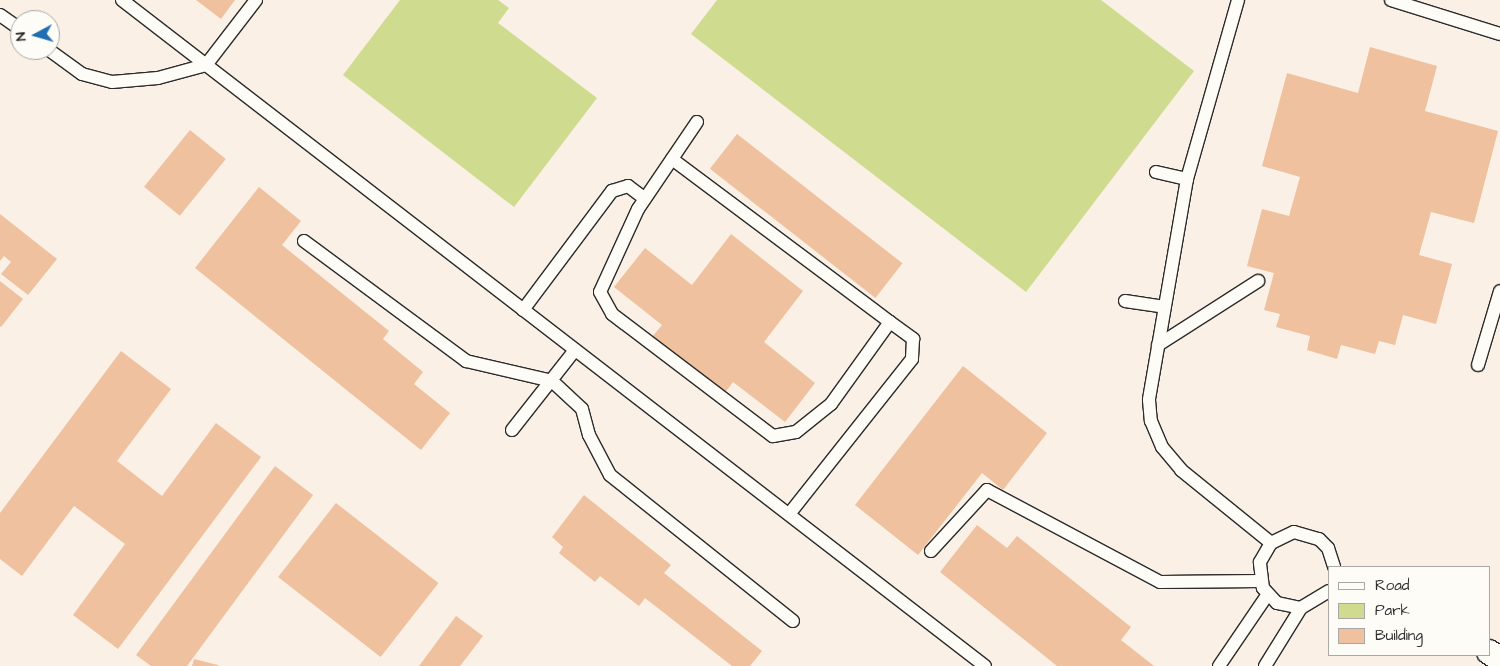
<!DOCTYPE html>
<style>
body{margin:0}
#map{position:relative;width:1500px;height:666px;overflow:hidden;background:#faf0e5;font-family:"Architects Daughter",sans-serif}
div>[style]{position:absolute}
.green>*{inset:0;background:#cfdb8e}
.building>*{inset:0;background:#efc19f;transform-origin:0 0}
.roads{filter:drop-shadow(1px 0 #2b2b2b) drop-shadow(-1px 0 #2b2b2b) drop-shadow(0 1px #2b2b2b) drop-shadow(0 -1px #2b2b2b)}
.lane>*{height:12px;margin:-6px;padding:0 6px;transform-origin:6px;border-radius:6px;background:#fdfcf7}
.street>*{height:24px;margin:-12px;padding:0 12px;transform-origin:12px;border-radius:12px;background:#fdfcf7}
span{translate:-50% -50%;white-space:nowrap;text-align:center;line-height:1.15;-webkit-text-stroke:5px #fdfcf7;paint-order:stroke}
.legend{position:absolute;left:1328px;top:566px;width:162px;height:90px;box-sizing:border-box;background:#fdfcf7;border:1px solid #a9a8a5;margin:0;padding:6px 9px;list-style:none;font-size:15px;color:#2b2b2b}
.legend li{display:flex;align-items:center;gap:10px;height:25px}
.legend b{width:25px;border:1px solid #a9a8a5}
.north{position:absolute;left:10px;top:10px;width:50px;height:50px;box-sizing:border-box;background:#fdfcf7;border:1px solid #a9a8a5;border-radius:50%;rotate:264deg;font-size:14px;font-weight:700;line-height:20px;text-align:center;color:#2b2b2b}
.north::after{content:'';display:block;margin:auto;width:18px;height:22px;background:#1f6fb2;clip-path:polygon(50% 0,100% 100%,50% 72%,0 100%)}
</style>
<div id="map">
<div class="green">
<div style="clip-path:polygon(400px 0,498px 0,509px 8px,498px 23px,597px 98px,514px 207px,343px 75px)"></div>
<div style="clip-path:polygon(717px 0,1101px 0,1194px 71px,1026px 292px,691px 34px)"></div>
</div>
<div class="building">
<div style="clip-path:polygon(196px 0,235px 0,221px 19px)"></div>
<div style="clip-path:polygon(1370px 47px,1437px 66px,1425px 111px,1498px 131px,1474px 223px,1431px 212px,1419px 255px,1452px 264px,1436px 324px,1403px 315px,1395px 345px,1379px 341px,1375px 354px,1341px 345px,1337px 359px,1307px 350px,1310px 336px,1276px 327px,1280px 314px,1264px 310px,1274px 273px,1247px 266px,1262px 209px,1289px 216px,1300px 177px,1262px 166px,1287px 73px,1358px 93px)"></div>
<div style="left:190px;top:130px;width:46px;height:73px;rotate:39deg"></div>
<div style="left:737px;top:134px;width:210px;height:44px;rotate:38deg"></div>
<div style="clip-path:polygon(259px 187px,301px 221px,282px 245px,389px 331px,383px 339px,423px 372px,414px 384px,450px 413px,421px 450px,195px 268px)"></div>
<div style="clip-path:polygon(0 214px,57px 259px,28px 295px,1px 274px,11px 262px,4px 256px,0 261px)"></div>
<div style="clip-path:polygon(731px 234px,803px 291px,764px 342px,815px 383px,785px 422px,733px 382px,724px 394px,652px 337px,662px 325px,614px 287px,645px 248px,692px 285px)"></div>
<div style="clip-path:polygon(0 281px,23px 299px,1px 327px,0 326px)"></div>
<div style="clip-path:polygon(121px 351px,171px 389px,117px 461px,162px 496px,216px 423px,261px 457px,118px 649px,73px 615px,125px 544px,74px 506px,22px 576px,0 559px,0 513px)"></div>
<div style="clip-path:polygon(963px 366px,1047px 433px,1003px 490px,982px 473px,918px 555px,855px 505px)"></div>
<div style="clip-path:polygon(275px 466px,313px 495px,187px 666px,151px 666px,136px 655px)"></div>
<div style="clip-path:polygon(584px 495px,671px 565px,664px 573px,762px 651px,750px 666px,732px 666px,645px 598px,639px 606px,600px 576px,595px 582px,559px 553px,563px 547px,552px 537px)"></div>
<div style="left:336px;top:503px;width:130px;height:94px;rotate:38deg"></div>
<div style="clip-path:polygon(977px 525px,1007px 548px,1017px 536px,1131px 627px,1121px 640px,1154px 666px,1057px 666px,940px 572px)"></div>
<div style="clip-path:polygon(456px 616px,483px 636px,460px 666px,419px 666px)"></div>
<div style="clip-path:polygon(194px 659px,218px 665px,218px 666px,192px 666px)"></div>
</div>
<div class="roads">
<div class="lane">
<div style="left:122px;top:0;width:1090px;rotate:37.66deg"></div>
<div style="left:1238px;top:0;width:186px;rotate:105.9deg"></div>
<div style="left:1187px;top:179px;width:224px;rotate:99.8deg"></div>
<div style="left:1149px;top:400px;width:21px;rotate:85deg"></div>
<div style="left:1151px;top:421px;width:28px;rotate:67deg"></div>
<div style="left:1162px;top:447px;width:30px;rotate:50deg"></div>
<div style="left:1181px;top:470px;width:116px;rotate:39deg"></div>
<div style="left:1391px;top:0;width:114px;rotate:17.3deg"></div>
<div style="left:0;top:15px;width:24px;rotate:35deg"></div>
<div style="left:49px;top:50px;width:41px;rotate:36deg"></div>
<div style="left:82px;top:74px;width:31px;rotate:15deg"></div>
<div style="left:112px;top:82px;width:46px;rotate:-5deg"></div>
<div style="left:158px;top:78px;width:50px;rotate:-15.2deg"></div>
<div style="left:206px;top:65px;width:82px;rotate:-52.4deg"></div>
<div style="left:697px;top:122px;width:105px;rotate:124.1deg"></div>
<div style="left:638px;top:209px;width:91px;rotate:114.6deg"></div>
<div style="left:600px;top:292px;width:25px;rotate:61deg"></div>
<div style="left:612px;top:314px;width:202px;rotate:37.2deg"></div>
<div style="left:773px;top:436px;width:23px;rotate:-10deg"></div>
<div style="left:796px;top:432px;width:45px;rotate:-38.7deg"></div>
<div style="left:831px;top:404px;width:101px;rotate:-54.3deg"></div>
<div style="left:890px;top:322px;width:29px;rotate:36deg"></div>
<div style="left:913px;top:339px;width:20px;rotate:93deg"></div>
<div style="left:912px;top:359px;width:198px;rotate:128.4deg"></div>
<div style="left:672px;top:159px;width:272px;rotate:36.8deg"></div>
<div style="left:1156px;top:172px;width:32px;rotate:13deg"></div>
<div style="left:304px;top:241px;width:202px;rotate:36.5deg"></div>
<div style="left:466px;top:361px;width:88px;rotate:13.1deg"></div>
<div style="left:552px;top:381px;width:41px;rotate:43deg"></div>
<div style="left:582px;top:409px;width:27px;rotate:75deg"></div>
<div style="left:589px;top:435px;width:45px;rotate:62.3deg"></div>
<div style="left:610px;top:475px;width:234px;rotate:38.6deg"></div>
<div style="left:1125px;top:301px;width:40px;rotate:8.5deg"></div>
<div style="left:523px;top:310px;width:149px;rotate:-53.2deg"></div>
<div style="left:612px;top:191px;width:17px;rotate:-17deg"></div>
<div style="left:628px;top:186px;width:21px;rotate:37deg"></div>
<div style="left:1158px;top:345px;width:119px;rotate:-32.6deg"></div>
<div style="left:1478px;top:365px;width:77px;rotate:-73.4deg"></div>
<div style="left:512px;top:430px;width:102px;rotate:-51.8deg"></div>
<div style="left:931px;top:551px;width:83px;rotate:-47.4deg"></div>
<div style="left:987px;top:490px;width:196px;rotate:28deg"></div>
<div style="left:1160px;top:582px;width:101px;rotate:-0.6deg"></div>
<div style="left:1329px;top:591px;width:33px;rotate:149deg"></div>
<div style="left:1301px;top:608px;width:25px;rotate:-168deg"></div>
<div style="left:1277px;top:603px;width:21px;rotate:-133deg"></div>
<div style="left:1263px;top:588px;width:26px;rotate:-97deg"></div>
<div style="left:1260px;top:562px;width:22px;rotate:-60deg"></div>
<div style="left:1271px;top:543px;width:25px;rotate:-26deg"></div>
<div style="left:1294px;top:532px;width:26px;rotate:16deg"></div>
<div style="left:1319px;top:539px;width:13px;rotate:45deg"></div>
<div style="left:1328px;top:548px;width:20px;rotate:72deg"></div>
<div style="left:1219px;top:666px;width:87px;rotate:-55.8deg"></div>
<div style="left:1265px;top:666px;width:68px;rotate:-58.2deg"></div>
</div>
<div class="street">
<div style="left:1489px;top:652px;width:13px;rotate:32deg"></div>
</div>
</div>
<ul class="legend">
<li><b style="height:6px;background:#fdfcf7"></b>Road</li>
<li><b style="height:14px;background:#cfdb8e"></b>Park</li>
<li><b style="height:14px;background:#efc19f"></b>Building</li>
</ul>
<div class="north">N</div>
</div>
